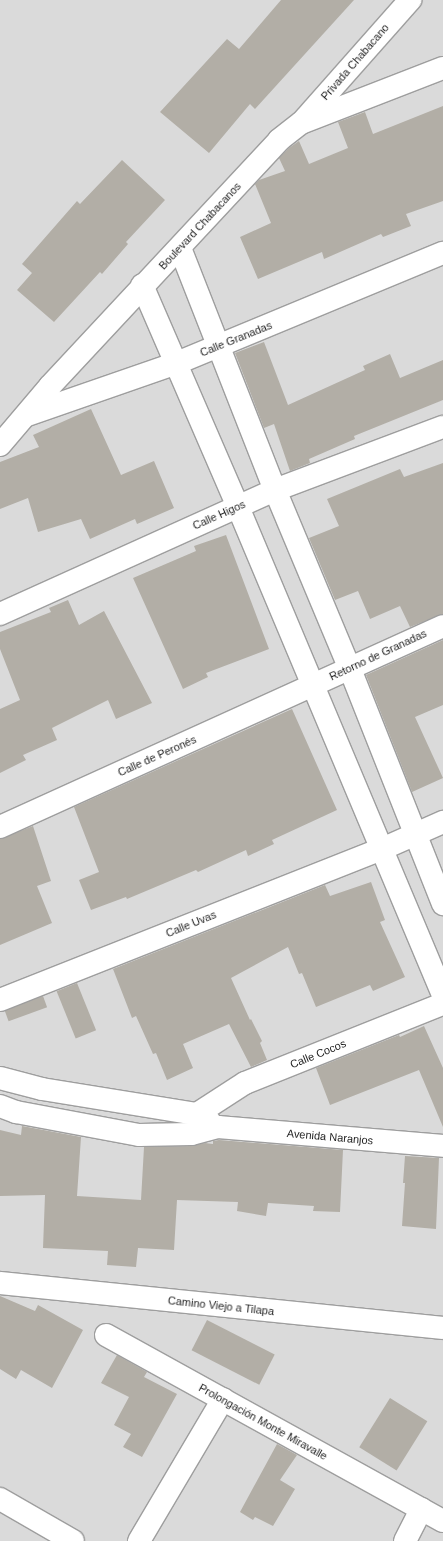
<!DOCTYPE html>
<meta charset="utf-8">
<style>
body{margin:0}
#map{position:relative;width:443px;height:1541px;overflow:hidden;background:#edece3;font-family:Helvetica,sans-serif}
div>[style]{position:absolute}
.residential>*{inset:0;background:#dadada;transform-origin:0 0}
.building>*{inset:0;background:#b2aea6;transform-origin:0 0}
.roads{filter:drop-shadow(1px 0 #9e9e9e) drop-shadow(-1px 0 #9e9e9e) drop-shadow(0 1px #9e9e9e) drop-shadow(0 -1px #9e9e9e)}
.minor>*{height:22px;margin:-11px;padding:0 11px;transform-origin:11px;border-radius:11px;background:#fff}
span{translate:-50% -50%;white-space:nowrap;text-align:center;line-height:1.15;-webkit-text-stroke:3px #fff;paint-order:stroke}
.street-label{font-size:11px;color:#1d1d1d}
</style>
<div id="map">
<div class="residential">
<div style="left:0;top:0;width:443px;height:1541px"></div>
</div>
<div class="building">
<div style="clip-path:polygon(281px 0,354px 0,255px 109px,250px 104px,209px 153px,160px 112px,227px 39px,239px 49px)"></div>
<div style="clip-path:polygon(443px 106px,443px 201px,406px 214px,411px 226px,383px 237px,381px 234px,324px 259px,322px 252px,258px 279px,240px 237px,271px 223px,255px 184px,259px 180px,285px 171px,279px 158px,289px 148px,299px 141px,309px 164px,348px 148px,338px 122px,365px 112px,373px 134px)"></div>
<div style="clip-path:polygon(122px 160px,165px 200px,126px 242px,128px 244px,102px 274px,100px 272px,54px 322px,17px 290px,32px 273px,22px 264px,77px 201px,80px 204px)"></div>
<div style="clip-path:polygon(264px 342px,288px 405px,365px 370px,363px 366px,390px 354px,400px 378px,443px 360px,443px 400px,354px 436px,355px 439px,309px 459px,310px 463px,290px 471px,274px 424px,264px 428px,235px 353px)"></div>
<div style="clip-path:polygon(91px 409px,121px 475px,154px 461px,174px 508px,137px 524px,135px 519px,90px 539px,81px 519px,38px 532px,28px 498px,0 509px,0 462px,39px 447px,33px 435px)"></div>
<div style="clip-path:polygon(443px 463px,443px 614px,410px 627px,400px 606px,370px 619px,358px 591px,335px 600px,309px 538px,339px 526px,327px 499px,400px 469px,404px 477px)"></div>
<div style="clip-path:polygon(226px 535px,269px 649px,206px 673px,208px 677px,183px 689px,133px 578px,196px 551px,194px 546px)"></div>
<div style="clip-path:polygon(68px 600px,79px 625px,104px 611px,152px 703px,116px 719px,108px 700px,52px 728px,57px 740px,23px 755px,26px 760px,0 773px,0 709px,20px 700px,0 649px,0 632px,51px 612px,49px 608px)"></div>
<div style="clip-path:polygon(443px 640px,443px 705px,415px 717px,443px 778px,412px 792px,366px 675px)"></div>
<div style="clip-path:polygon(292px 709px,337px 810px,272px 840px,274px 844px,248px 856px,246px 850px,198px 872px,196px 870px,127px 899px,126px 897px,91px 910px,79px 880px,99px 872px,74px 807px)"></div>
<div style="clip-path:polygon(33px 826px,51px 881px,37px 886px,52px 923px,0 945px,0 839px)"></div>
<div style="clip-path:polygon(371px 882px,385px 920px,380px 922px,405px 977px,373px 991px,370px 985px,316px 1007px,302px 973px,299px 974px,288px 947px,231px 978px,250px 1020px,251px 1019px,262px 1041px,260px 1043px,267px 1060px,251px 1067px,229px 1024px,183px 1044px,193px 1068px,167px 1080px,156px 1053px,153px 1054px,136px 1016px,132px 1018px,113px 969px,325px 885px,330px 896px)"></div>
<div style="left:77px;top:983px;width:51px;height:22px;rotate:68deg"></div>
<div style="left:43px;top:996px;width:12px;height:41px;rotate:70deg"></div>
<div style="clip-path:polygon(424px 1026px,443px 1068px,443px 1127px,419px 1070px,330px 1105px,316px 1068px,399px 1035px,400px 1037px)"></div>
<div style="clip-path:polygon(22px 1126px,81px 1137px,77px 1196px,141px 1200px,144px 1147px,191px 1146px,205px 1143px,213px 1144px,213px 1141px,219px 1140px,343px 1150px,340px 1212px,313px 1211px,314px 1206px,268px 1203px,266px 1216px,237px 1211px,238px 1202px,177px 1200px,174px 1250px,138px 1248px,136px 1267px,107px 1265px,108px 1251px,43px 1248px,45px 1195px,0 1196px,0 1130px,21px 1135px)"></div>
<div style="clip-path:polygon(405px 1156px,439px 1158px,436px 1229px,402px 1226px,405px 1183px,403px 1183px)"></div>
<div style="clip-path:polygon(0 1296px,35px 1311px,38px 1305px,83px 1330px,52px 1388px,21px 1370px,16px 1379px,0 1369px)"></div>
<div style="left:207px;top:1320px;width:76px;height:34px;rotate:27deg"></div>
<div style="clip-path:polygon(117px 1355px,147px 1372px,144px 1377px,177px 1394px,142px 1457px,123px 1447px,131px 1434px,114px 1425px,129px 1397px,101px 1383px)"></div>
<div style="left:390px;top:1398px;width:44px;height:58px;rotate:32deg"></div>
<div style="clip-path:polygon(277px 1444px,297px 1455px,280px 1480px,295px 1489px,273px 1526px,255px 1517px,253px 1520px,240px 1512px)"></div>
</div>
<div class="roads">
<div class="minor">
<div style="left:303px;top:121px;width:162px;rotate:-48.5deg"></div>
<div style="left:180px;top:248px;width:260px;rotate:68.6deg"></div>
<div style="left:275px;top:490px;width:194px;rotate:67.3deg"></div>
<div style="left:350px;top:669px;width:253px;rotate:68.4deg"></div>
<div style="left:142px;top:285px;width:242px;rotate:66.6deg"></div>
<div style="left:238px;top:507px;width:529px;rotate:67.21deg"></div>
<div style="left:27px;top:415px;width:159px;rotate:-19.1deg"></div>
<div style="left:177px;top:363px;width:288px;rotate:-22.5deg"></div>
<div style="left:0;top:445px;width:77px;rotate:-49.7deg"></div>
<div style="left:50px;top:386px;width:336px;rotate:-47deg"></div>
<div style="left:279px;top:140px;width:28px;rotate:-38deg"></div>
<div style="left:301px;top:123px;width:152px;rotate:-21.2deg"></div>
<div style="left:0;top:614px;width:302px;rotate:-24.3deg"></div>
<div style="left:275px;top:490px;width:179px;rotate:-20.6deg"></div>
<div style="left:0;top:827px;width:486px;rotate:-24.4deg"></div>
<div style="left:0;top:1000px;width:411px;rotate:-21.6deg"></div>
<div style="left:382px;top:849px;width:67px;rotate:-23.9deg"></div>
<div style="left:0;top:1078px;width:43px;rotate:14.7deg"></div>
<div style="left:42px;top:1089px;width:157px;rotate:9.2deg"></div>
<div style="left:197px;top:1114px;width:14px;rotate:30deg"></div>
<div style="left:0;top:1106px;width:17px;rotate:21deg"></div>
<div style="left:16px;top:1112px;width:125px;rotate:10.6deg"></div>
<div style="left:139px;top:1135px;width:52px;rotate:-1.1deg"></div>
<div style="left:191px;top:1134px;width:28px;rotate:-15deg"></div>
<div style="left:218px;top:1127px;width:226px;rotate:4.8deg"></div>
<div style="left:197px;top:1114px;width:57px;rotate:-32.9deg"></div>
<div style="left:245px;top:1083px;width:213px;rotate:-21.8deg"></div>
<div style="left:0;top:1283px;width:445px;rotate:5.8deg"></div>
<div style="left:106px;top:1335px;width:385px;rotate:28.9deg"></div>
<div style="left:0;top:1499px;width:84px;rotate:29.9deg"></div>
<div style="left:139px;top:1541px;width:165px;rotate:-59.4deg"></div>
<div style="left:405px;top:1541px;width:36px;rotate:-63deg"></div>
</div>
</div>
<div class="street-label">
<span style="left:355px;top:62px;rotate:-49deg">Privada Chabacano</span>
<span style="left:200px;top:226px;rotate:-47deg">Boulevard Chabacanos</span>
<span style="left:236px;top:339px;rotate:-22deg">Calle Granadas</span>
<span style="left:219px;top:515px;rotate:-24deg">Calle Higos</span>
<span style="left:378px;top:655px;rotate:-25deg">Retorno de Granadas</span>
<span style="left:157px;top:756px;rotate:-24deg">Calle de Peronés</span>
<span style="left:191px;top:924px;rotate:-22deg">Calle Uvas</span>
<span style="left:318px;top:1054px;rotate:-22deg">Calle Cocos</span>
<span style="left:330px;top:1137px;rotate:5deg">Avenida Naranjos</span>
<span style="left:221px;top:1306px;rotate:6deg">Camino Viejo a Tilapa</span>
<span style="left:263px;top:1422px;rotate:29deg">Prolongación Monte Miravalle</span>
</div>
</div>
